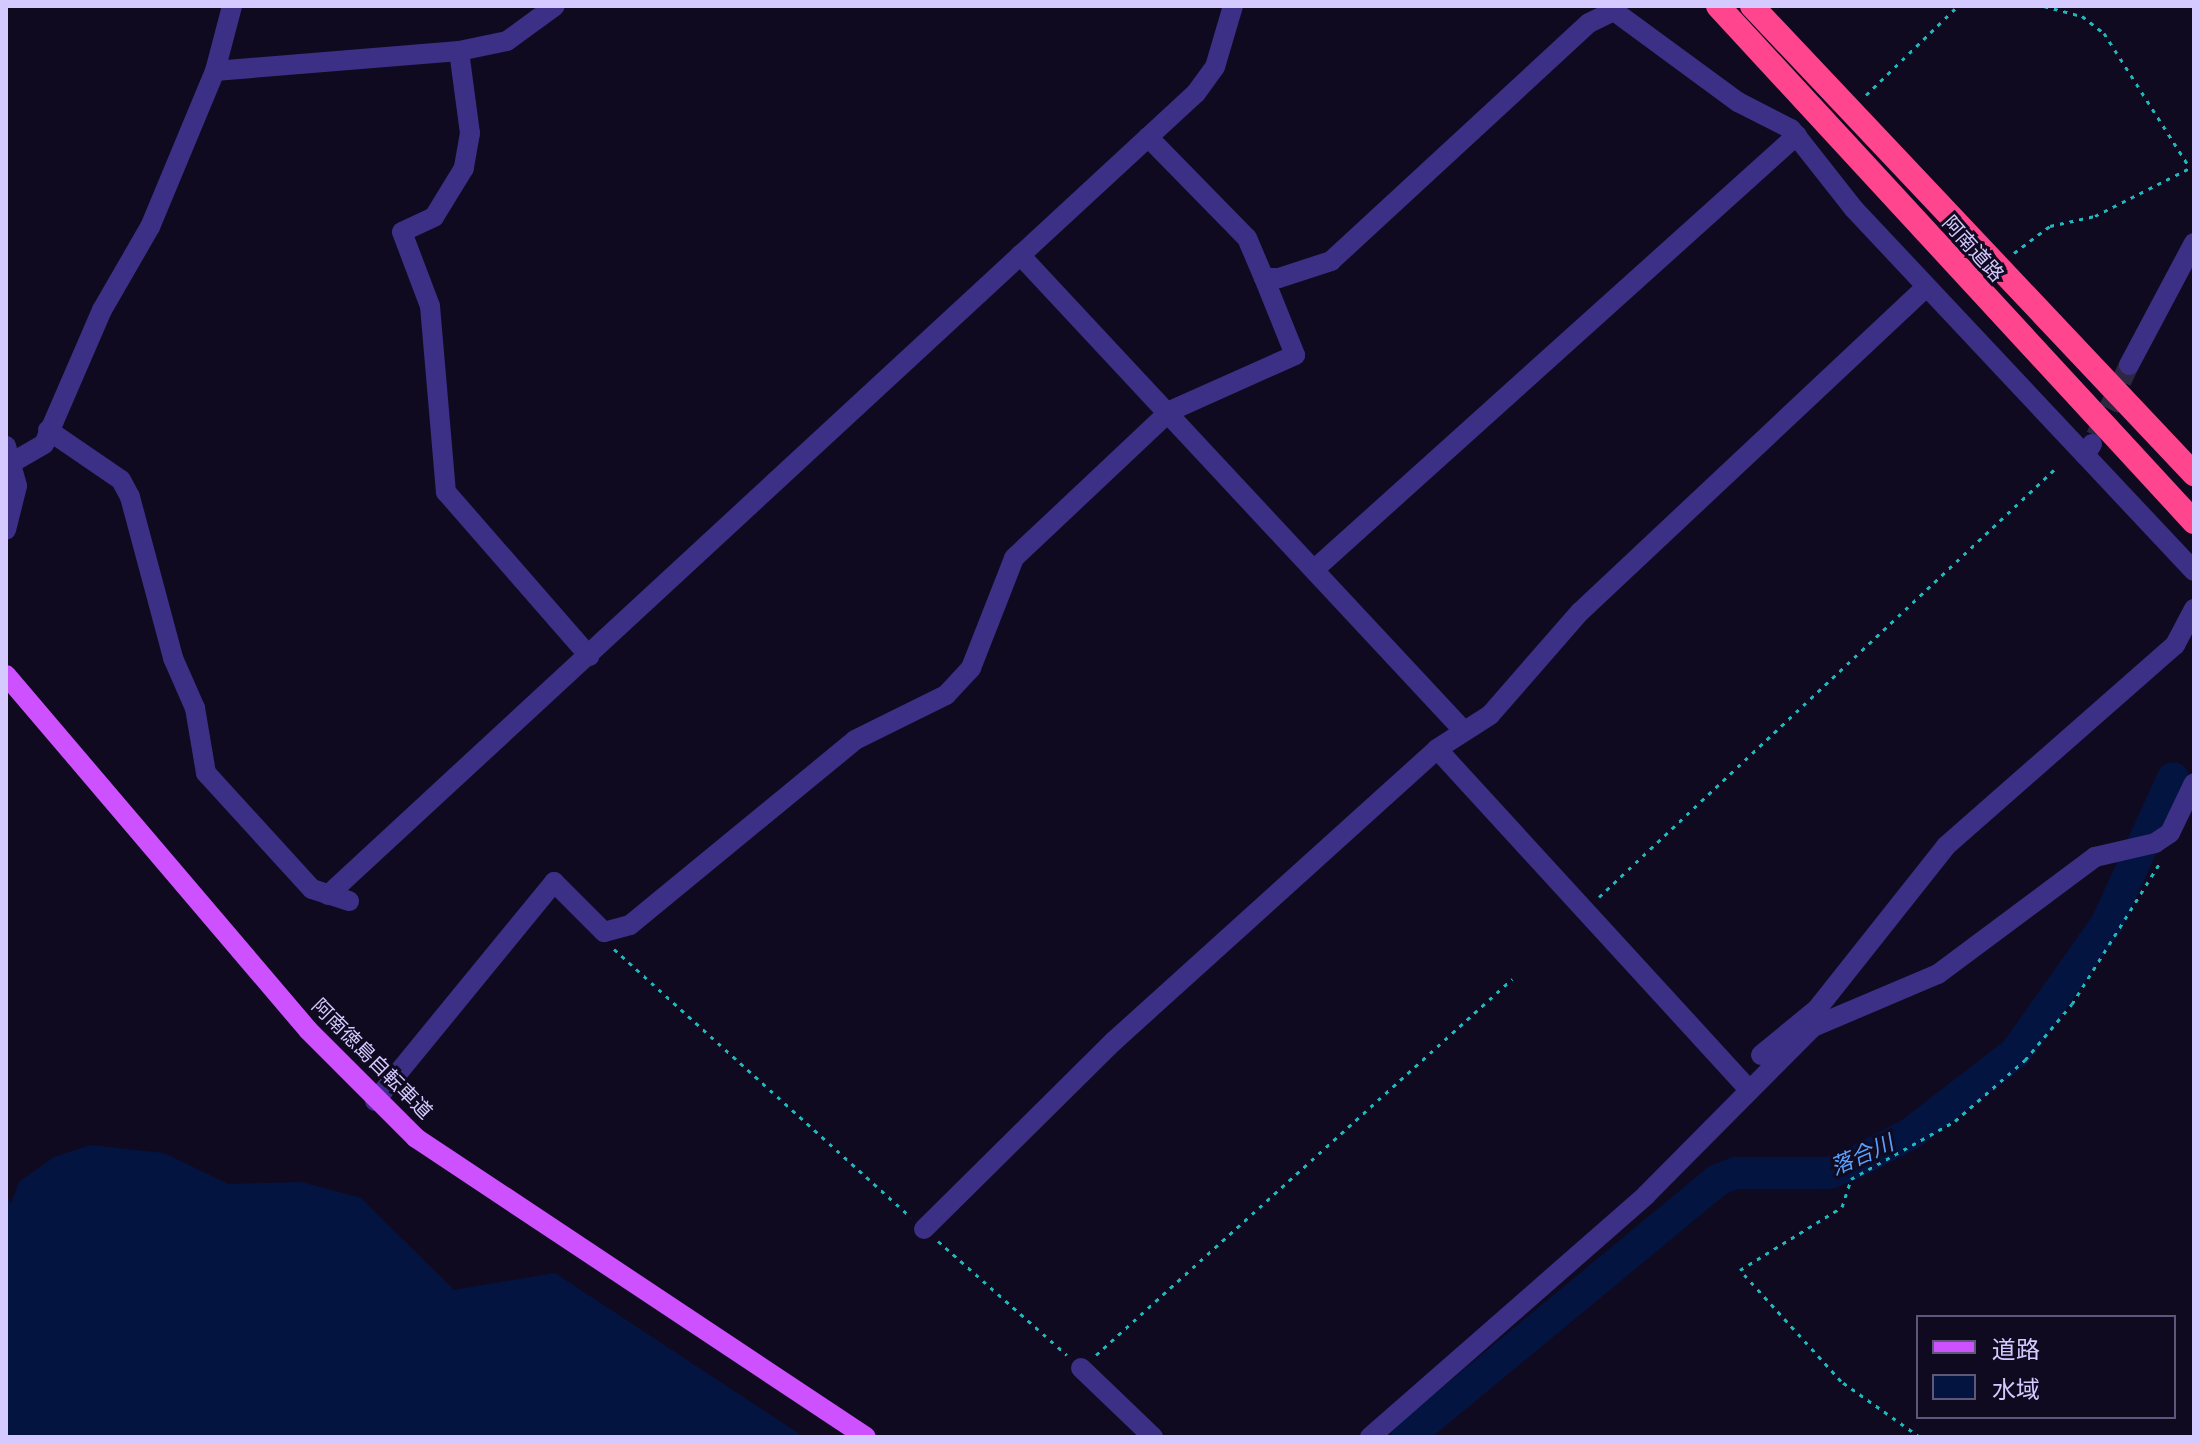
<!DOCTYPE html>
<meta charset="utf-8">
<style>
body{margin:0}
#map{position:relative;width:2200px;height:1443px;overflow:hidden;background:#100a21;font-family:Rubik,"Noto Sans JP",sans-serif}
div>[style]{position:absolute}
.water>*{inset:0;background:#041440}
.river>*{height:32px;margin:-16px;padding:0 16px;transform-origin:16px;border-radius:16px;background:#041440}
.minor-tunnel>*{height:20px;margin-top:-10px;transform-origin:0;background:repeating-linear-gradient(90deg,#2e2742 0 20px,transparent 0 30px)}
.path>*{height:3px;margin-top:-1.5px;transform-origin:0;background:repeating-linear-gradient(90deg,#20b8bd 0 4px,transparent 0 10px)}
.minor>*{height:20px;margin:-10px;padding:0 10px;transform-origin:10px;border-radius:10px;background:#3b3085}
.major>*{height:20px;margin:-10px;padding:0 10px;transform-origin:10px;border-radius:10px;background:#ce51ff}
.highway>*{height:24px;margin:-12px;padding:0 12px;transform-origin:12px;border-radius:12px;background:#ff458d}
span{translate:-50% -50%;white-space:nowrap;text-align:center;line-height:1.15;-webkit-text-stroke:6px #100a21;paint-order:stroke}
.street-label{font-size:20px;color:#d5caff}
.water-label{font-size:22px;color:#58a2ff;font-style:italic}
.frame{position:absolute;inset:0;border:8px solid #d5caff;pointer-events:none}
.legend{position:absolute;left:1916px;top:1315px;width:260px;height:104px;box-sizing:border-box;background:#100a21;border:2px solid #5f577a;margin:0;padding:10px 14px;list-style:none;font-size:24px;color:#d5caff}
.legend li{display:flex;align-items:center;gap:16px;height:40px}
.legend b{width:40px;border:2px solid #5f577a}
</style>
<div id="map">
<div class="water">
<div style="clip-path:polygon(90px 1145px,164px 1153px,228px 1184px,301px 1182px,361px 1198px,454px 1290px,555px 1273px,804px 1437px,6px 1437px,6px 1193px,11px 1204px,19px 1182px,54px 1157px)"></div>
</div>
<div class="river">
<div style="left:1407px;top:1437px;width:403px;rotate:-39.6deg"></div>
<div style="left:1718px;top:1180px;width:18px;rotate:-22deg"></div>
<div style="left:1735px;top:1173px;width:94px"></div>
<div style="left:1829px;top:1173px;width:27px;rotate:-22deg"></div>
<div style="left:1854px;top:1163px;width:63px;rotate:-27.4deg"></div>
<div style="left:1910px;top:1134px;width:134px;rotate:-37.7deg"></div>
<div style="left:2016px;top:1052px;width:158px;rotate:-54.8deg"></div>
<div style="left:2107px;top:923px;width:159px;rotate:-65.5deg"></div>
</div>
<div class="minor-tunnel">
<div style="left:2096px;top:436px;width:78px;rotate:-65.1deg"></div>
</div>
<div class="path">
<div style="left:2044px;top:6px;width:39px;rotate:15deg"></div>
<div style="left:2082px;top:16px;width:28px;rotate:38deg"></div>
<div style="left:2104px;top:33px;width:156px;rotate:57.5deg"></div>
<div style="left:1866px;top:95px;width:128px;rotate:-44.1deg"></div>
<div style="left:2014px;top:253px;width:45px;rotate:-36.9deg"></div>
<div style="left:2050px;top:226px;width:46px;rotate:-12.5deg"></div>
<div style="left:2095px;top:216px;width:111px;rotate:-26.8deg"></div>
<div style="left:1599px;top:897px;width:628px;rotate:-43.19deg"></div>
<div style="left:614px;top:949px;width:400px;rotate:42.1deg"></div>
<div style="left:938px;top:1241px;width:172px;rotate:41.5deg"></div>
<div style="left:1096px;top:1355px;width:561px;rotate:-42.11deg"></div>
<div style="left:1920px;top:1437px;width:97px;rotate:-144.7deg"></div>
<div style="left:1841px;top:1381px;width:150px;rotate:-132.3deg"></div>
<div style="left:1740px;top:1270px;width:120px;rotate:-31.7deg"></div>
<div style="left:1842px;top:1207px;width:29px;rotate:-72deg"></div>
<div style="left:1851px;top:1179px;width:119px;rotate:-29.1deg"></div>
<div style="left:1955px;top:1121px;width:93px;rotate:-41.1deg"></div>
<div style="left:2025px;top:1060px;width:73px;rotate:-50deg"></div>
<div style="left:2072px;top:1004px;width:168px;rotate:-58.1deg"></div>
</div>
<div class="minor">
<div style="left:459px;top:51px;width:83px;rotate:82.4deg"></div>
<div style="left:470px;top:133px;width:36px;rotate:100deg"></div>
<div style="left:464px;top:168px;width:57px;rotate:121.5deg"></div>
<div style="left:434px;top:217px;width:35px;rotate:155deg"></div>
<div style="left:402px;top:232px;width:79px;rotate:69.3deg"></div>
<div style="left:430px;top:306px;width:187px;rotate:85.1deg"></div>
<div style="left:446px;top:492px;width:218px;rotate:48.9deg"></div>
<div style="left:215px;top:71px;width:245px;rotate:-4.7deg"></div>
<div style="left:459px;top:51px;width:49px;rotate:-11.8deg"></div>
<div style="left:507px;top:41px;width:59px;rotate:-36.1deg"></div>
<div style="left:1148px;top:137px;width:141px;rotate:45.6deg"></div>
<div style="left:1247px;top:238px;width:43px;rotate:67deg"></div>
<div style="left:1264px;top:278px;width:15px"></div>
<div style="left:1279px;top:278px;width:55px;rotate:-18.1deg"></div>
<div style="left:1331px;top:261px;width:351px;rotate:-42.7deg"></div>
<div style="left:1589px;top:23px;width:28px;rotate:-26deg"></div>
<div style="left:1614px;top:11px;width:154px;rotate:36.3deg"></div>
<div style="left:1738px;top:102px;width:59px;rotate:27deg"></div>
<div style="left:1791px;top:129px;width:102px;rotate:51.8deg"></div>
<div style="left:1854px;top:209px;width:337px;rotate:46.8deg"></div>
<div style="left:1020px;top:255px;width:648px;rotate:47deg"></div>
<div style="left:2129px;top:365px;width:138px;rotate:-62deg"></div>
<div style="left:48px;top:430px;width:88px;rotate:34.4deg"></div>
<div style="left:121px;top:480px;width:19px;rotate:62deg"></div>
<div style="left:130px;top:497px;width:167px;rotate:75deg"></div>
<div style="left:173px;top:658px;width:55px;rotate:66.3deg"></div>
<div style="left:195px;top:708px;width:66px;rotate:80.4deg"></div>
<div style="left:206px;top:773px;width:157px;rotate:47.6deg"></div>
<div style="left:312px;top:889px;width:39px;rotate:18deg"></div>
<div style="left:2092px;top:444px;width:13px;rotate:122deg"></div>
<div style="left:2085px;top:455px;width:159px;rotate:46.8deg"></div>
<div style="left:6px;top:446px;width:41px;rotate:74.6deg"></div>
<div style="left:17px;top:486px;width:45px;rotate:104deg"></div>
<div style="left:13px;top:462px;width:36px;rotate:-30deg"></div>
<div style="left:44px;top:444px;width:146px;rotate:-66.6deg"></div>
<div style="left:102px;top:310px;width:96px;rotate:-60deg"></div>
<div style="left:150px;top:227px;width:169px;rotate:-67.4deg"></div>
<div style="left:215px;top:71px;width:67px;rotate:-75.3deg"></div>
<div style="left:1316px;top:568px;width:647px;rotate:-41.99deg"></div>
<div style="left:1437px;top:749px;width:460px;rotate:47.5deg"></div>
<div style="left:328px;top:895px;width:1182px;rotate:-42.74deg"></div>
<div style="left:1196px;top:93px;width:32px;rotate:-54deg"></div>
<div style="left:1215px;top:67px;width:64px;rotate:-73.6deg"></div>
<div style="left:1761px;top:1055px;width:72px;rotate:-39.4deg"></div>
<div style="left:1817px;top:1009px;width:208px;rotate:-51.6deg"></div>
<div style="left:1946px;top:846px;width:305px;rotate:-41.3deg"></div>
<div style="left:2175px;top:645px;width:41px;rotate:-62.2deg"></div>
<div style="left:375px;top:1101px;width:283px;rotate:-50.7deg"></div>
<div style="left:554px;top:882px;width:71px;rotate:45deg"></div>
<div style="left:604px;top:932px;width:27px;rotate:-15deg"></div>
<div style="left:630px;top:925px;width:291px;rotate:-39.4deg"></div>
<div style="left:855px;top:740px;width:102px;rotate:-26.3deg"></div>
<div style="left:946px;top:695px;width:37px;rotate:-47deg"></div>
<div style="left:971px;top:668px;width:118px;rotate:-68.6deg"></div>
<div style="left:1014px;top:558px;width:214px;rotate:-43.3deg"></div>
<div style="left:1170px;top:411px;width:137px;rotate:-24.1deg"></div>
<div style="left:1295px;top:355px;width:83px;rotate:-111.9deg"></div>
<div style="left:924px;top:1229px;width:267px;rotate:-44.7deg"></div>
<div style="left:1114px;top:1041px;width:435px;rotate:-42.1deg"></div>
<div style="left:1437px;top:749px;width:63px;rotate:-32.7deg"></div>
<div style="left:1490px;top:715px;width:137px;rotate:-48.9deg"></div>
<div style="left:1580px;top:612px;width:475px;rotate:-43.2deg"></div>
<div style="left:1081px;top:1368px;width:100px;rotate:43.8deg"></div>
<div style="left:1370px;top:1437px;width:367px;rotate:-41.2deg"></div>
<div style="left:1646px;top:1195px;width:237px;rotate:-45.2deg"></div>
<div style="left:1813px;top:1027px;width:136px;rotate:-23deg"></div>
<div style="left:1938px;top:974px;width:196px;rotate:-36.7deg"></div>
<div style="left:2095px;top:857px;width:62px;rotate:-13.1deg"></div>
<div style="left:2155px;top:843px;width:18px;rotate:-34deg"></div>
<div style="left:2170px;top:833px;width:55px;rotate:-64.4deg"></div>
</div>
<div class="major">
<div style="left:6px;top:675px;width:466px;rotate:49.6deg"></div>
<div style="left:308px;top:1030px;width:153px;rotate:45deg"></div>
<div style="left:416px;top:1138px;width:540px;rotate:33.6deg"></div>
</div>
<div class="highway">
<div style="left:1718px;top:6px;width:702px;rotate:47.31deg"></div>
<div style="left:1752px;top:6px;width:644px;rotate:46.64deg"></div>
</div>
<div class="street-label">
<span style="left:1973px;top:249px;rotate:48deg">阿南道路</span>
<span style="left:372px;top:1059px;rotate:45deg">阿南徳島自転車道</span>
</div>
<div class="water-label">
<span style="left:1862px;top:1155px;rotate:-24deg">落合川</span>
</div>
<div class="frame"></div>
<ul class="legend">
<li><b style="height:10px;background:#ce51ff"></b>道路</li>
<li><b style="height:22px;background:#041440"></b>水域</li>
</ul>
</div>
